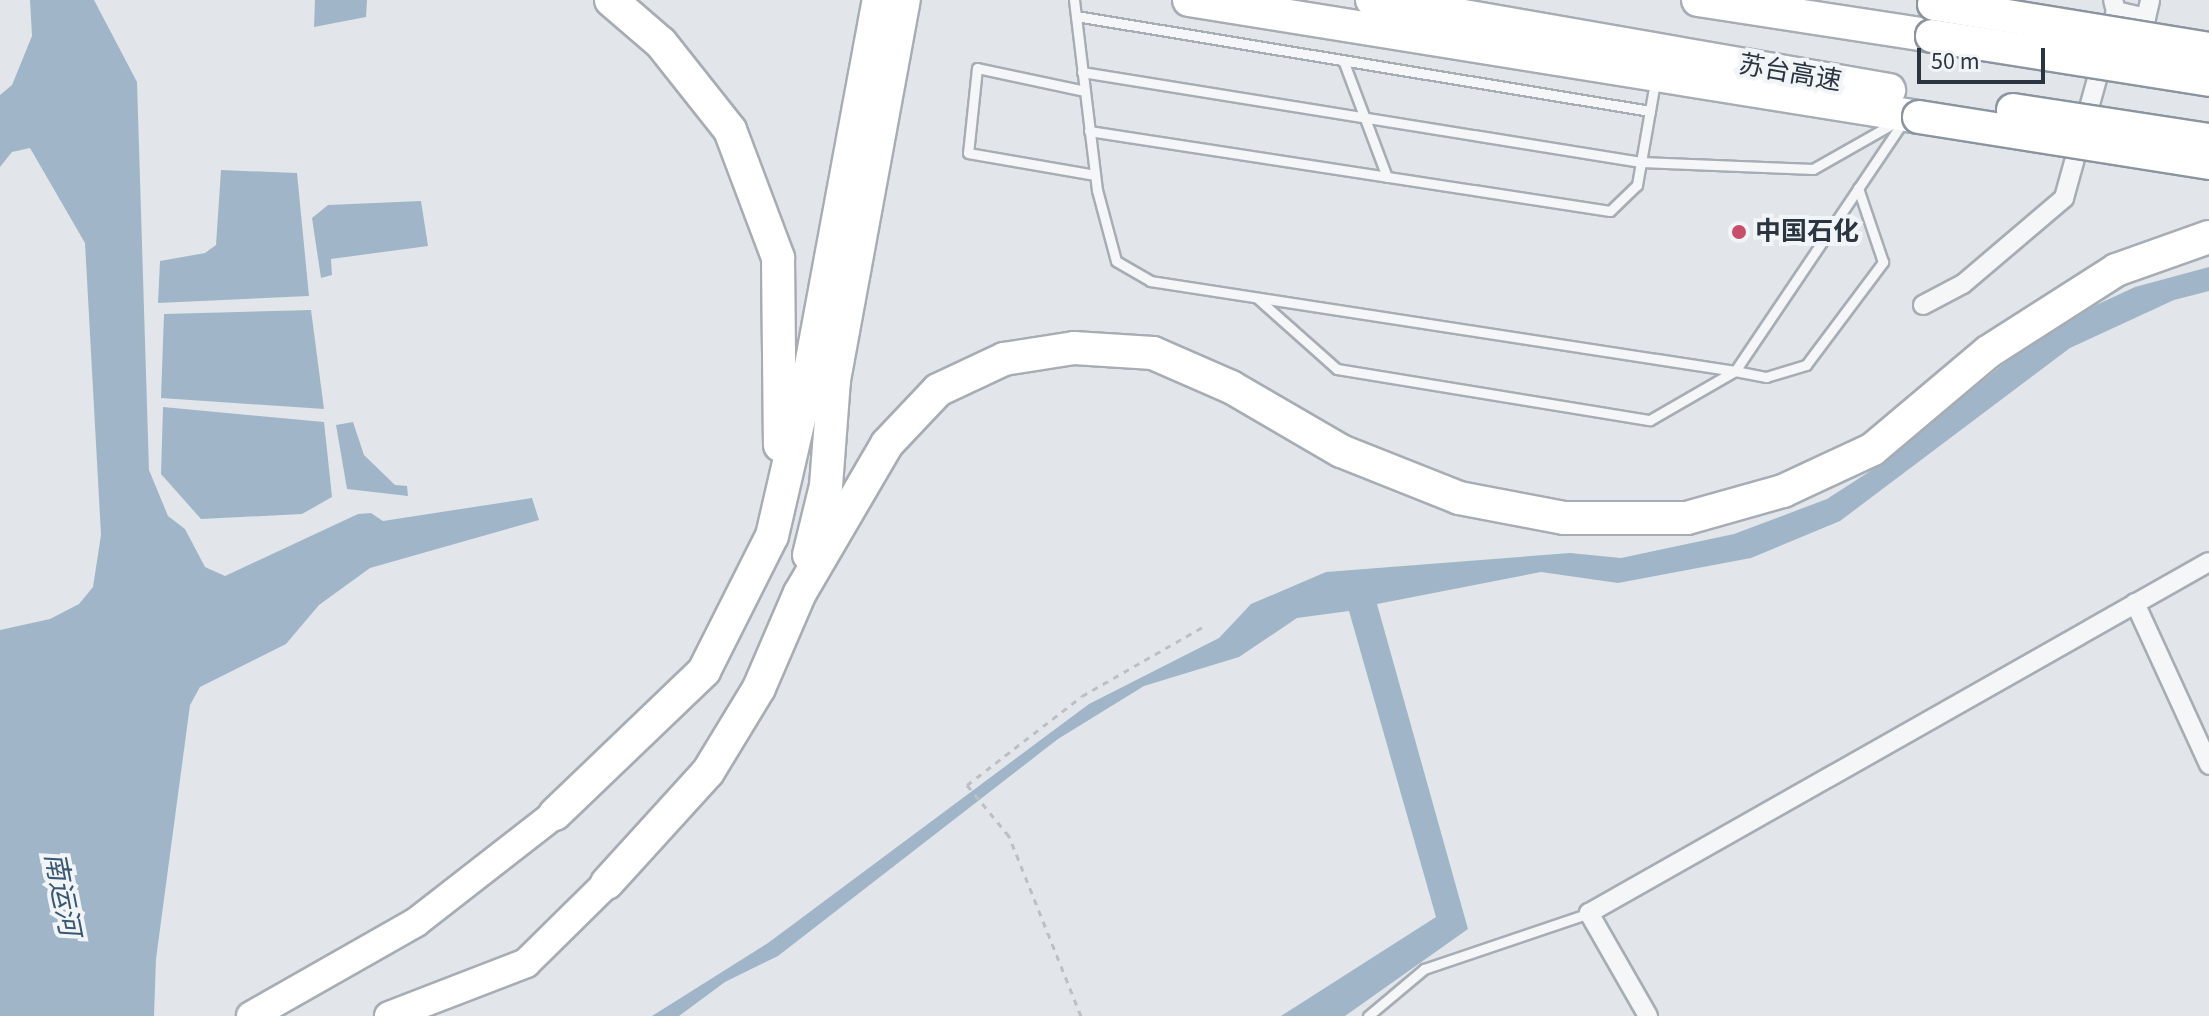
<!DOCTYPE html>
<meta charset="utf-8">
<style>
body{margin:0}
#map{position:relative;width:2209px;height:1016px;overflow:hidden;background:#e2e6ea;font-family:"Source Sans 3","Noto Sans SC",sans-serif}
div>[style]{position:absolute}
.water>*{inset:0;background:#a0b6c8}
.path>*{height:3px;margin-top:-1.5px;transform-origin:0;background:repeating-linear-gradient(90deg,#bcc0c5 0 6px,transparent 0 12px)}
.roads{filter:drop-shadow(2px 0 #a7adb4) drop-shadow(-2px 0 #a7adb4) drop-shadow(0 2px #a7adb4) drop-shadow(0 -2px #a7adb4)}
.lane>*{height:9px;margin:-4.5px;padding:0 4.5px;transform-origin:4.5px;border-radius:4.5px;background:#f5f6f8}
.street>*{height:18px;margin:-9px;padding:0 9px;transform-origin:9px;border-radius:9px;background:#f5f6f8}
.primary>*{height:28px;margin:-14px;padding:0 14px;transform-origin:14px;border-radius:14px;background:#fff}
.highway>*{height:32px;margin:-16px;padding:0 16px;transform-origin:16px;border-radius:16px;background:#fff}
.bridges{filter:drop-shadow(2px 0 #8b95a0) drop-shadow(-2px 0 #8b95a0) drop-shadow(0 2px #8b95a0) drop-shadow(0 -2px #8b95a0)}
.highway-bridge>*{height:32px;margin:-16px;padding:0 16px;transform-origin:16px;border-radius:16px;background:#fff}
.dots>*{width:22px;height:22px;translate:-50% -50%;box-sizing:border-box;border:4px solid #f2f5f7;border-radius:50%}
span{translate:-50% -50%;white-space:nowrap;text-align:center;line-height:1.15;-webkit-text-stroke:8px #f2f5f7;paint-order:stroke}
.street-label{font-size:26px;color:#2b3541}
.poi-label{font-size:26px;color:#2b3541;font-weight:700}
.left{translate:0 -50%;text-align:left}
.water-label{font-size:28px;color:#375773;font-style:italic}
.scale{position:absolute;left:1917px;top:48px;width:128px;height:36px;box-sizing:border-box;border:4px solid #2b3541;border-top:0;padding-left:10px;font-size:24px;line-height:28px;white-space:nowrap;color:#2b3541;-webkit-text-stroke:6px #f2f5f7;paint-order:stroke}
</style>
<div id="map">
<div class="water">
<div style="clip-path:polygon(30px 0,94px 0,137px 82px,149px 470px,168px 516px,185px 529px,205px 567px,225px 576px,358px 514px,371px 513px,383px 521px,532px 498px,539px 520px,370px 568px,319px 605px,286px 644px,200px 687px,190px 705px,156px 959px,154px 1016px,0 1016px,0 630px,50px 619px,79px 604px,93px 587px,101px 535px,85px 243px,30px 148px,12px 152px,0 167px,0 95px,12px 85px,32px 36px)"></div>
<div style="clip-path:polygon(315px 0,367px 0,366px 17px,314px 27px)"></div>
<div style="clip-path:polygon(221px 170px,297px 173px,309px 296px,158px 303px,160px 261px,205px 253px,216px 245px)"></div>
<div style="clip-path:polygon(421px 201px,428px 246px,331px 259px,332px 275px,321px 278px,312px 218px,328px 205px)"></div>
<div style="clip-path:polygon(2209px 267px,2209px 291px,2174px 300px,2070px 348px,1840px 521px,1751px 558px,1618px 583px,1541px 572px,1377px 604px,1468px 929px,1345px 1016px,1281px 1016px,1436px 917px,1349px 611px,1297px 618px,1239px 657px,1144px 686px,1058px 739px,778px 956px,725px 982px,679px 1016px,652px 1016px,768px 943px,1089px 704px,1219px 638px,1251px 604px,1326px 572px,1570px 553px,1621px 558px,1734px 534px,1827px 499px,1875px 468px,2011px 358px,2081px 312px,2135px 287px)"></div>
<div style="clip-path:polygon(311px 310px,324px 409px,161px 398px,164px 314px)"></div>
<div style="clip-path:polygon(163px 407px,324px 422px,332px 497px,302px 514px,201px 519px,161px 474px)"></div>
<div style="clip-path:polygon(353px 422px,364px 455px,395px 485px,407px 486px,408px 496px,347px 489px,336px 425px)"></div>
</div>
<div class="path">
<div style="left:1081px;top:1016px;width:194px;rotate:-111.8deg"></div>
<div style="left:1009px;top:836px;width:66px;rotate:-129.5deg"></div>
<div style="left:967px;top:785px;width:145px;rotate:-37.7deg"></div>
<div style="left:1082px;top:696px;width:143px;rotate:-29.8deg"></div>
</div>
<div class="roads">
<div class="lane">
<div style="left:1074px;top:0;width:191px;rotate:83.1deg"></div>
<div style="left:1097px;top:190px;width:73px;rotate:75deg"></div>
<div style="left:1116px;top:261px;width:39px;rotate:30deg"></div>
<div style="left:1150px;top:281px;width:592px;rotate:8.75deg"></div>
<div style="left:1735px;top:371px;width:300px;rotate:-56deg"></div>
<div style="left:1076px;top:16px;width:582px;rotate:9.4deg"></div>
<div style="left:1343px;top:60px;width:125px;rotate:69.4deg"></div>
<div style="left:1082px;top:72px;width:566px;rotate:9.15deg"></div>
<div style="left:1641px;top:162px;width:172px;rotate:2.3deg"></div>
<div style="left:1813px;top:169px;width:93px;rotate:-29.6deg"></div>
<div style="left:1085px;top:91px;width:110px;rotate:-168deg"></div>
<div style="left:977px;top:68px;width:85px;rotate:96deg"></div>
<div style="left:968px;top:153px;width:129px;rotate:9.8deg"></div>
<div style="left:1089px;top:131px;width:527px;rotate:8.73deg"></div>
<div style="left:1610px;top:211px;width:37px;rotate:-44deg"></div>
<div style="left:1637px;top:185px;width:105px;rotate:-80.1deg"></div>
<div style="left:1257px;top:298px;width:107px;rotate:41.6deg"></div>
<div style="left:1337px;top:369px;width:317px;rotate:9.3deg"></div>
<div style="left:1650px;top:420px;width:98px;rotate:-30deg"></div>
<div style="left:1735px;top:371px;width:32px;rotate:11deg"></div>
<div style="left:1766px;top:377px;width:42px;rotate:-16.7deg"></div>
<div style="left:1806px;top:365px;width:129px;rotate:-53.2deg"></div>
<div style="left:1883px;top:262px;width:78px;rotate:-108.7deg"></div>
<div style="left:1368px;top:1016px;width:73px;rotate:-40deg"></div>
<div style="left:1424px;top:969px;width:174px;rotate:-18.7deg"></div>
</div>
<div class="street">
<div style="left:2116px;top:11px;width:31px;rotate:13deg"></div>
<div style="left:2146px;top:18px;width:18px;rotate:-77deg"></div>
<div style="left:1923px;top:305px;width:45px;rotate:-27.7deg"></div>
<div style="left:1963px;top:284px;width:133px;rotate:-40.4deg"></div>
<div style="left:2064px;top:198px;width:194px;rotate:-74.5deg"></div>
<div style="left:2116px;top:11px;width:11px;rotate:-105deg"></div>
<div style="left:2135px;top:603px;width:178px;rotate:65.4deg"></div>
<div style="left:1648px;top:1016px;width:119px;rotate:-119.8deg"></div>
<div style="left:1589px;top:913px;width:712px;rotate:-29.52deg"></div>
</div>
<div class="primary">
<div style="left:251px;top:1016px;width:189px;rotate:-29.6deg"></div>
<div style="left:415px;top:923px;width:177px;rotate:-37.9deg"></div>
<div style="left:389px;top:1016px;width:147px;rotate:-21.1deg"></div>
<div style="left:526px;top:963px;width:114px;rotate:-44.6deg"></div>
</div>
<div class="highway">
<div style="left:611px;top:0;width:66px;rotate:40.7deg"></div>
<div style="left:661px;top:43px;width:111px;rotate:51.6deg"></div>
<div style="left:730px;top:130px;width:137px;rotate:69.4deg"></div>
<div style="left:778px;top:258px;width:187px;rotate:89.4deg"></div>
<div style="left:1189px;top:0;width:739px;rotate:9.11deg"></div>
<div style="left:1372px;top:0;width:525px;rotate:9.88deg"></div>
<div style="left:1698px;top:0;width:237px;rotate:8.7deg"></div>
<div style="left:809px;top:555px;width:71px;rotate:-76.2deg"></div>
<div style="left:826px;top:486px;width:106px;rotate:-85.7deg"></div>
<div style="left:834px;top:380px;width:386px;rotate:-79.6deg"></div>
<div style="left:555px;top:814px;width:207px;rotate:-43.8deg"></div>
<div style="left:704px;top:671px;width:151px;rotate:-63.3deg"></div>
<div style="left:772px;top:536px;width:169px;rotate:-77deg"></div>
<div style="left:810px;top:371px;width:377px;rotate:-79.5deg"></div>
<div style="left:607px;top:883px;width:150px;rotate:-47.7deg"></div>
<div style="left:708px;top:772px;width:98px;rotate:-58.7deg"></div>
<div style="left:759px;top:688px;width:103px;rotate:-66.7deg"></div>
<div style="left:800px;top:593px;width:173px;rotate:-59.7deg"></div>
<div style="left:887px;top:444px;width:74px;rotate:-46.6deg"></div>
<div style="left:938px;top:390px;width:73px;rotate:-25.2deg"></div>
<div style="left:1004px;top:359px;width:71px;rotate:-8.9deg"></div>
<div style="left:1074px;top:348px;width:79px;rotate:3.6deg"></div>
<div style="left:1153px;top:353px;width:85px;rotate:23.6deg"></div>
<div style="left:1231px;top:387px;width:127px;rotate:30.2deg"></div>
<div style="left:1341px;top:451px;width:127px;rotate:21.7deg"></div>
<div style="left:1459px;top:498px;width:107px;rotate:10.8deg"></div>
<div style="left:1564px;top:518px;width:123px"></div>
<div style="left:1687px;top:518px;width:100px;rotate:-15.7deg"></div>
<div style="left:1783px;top:491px;width:99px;rotate:-25deg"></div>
<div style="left:1873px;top:449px;width:150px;rotate:-40.1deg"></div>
<div style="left:1988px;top:352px;width:152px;rotate:-32.6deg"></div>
<div style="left:2116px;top:270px;width:99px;rotate:-19.5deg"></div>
</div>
</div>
<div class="bridges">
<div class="highway-bridge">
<div style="left:1934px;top:4px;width:279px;rotate:9.3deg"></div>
<div style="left:1932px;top:36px;width:280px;rotate:9deg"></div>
<div style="left:2013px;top:110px;width:198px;rotate:8.7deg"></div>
<div style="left:1919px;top:117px;width:294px;rotate:9deg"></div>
</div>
</div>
<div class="dots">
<div style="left:1739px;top:232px;background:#c74f6a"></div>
</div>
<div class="street-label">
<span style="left:1790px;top:73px;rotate:10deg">苏台高速</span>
</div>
<div class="poi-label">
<span class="left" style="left:1755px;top:232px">中国石化</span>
</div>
<div class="water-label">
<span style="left:62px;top:894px;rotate:79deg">南运河</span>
</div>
<div class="scale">50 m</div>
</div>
